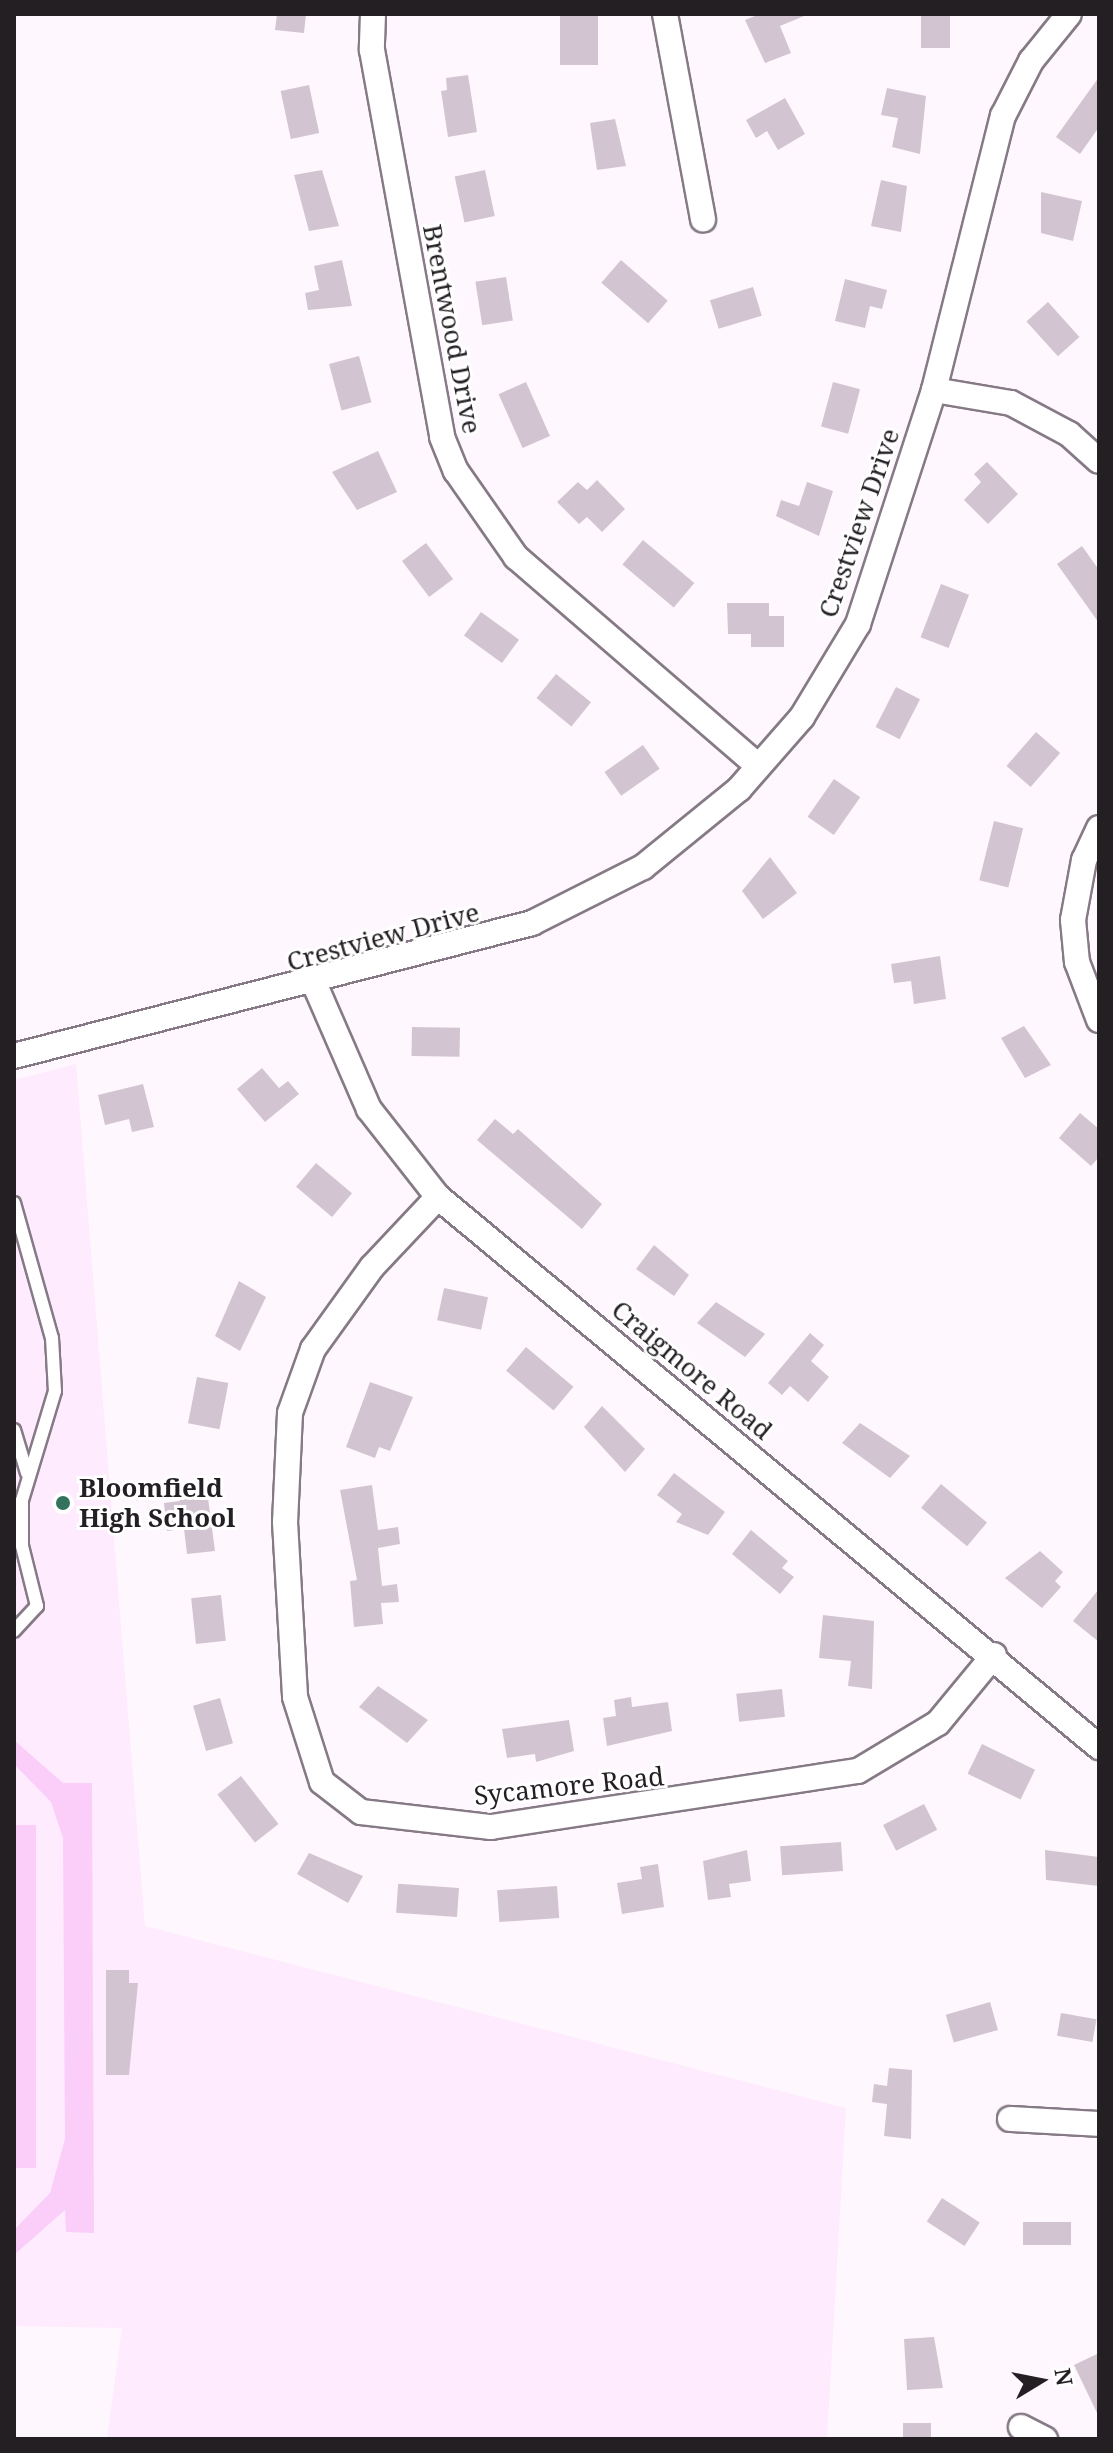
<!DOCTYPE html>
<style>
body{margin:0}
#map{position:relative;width:1113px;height:2453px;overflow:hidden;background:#fff7fe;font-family:"Noto Serif",serif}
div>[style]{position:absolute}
.built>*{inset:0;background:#feebfd}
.green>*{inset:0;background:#fbcdf9;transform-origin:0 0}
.building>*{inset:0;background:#d2c5d1;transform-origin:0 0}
.roads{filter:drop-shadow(2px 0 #857a85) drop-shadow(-2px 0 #857a85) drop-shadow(0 2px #857a85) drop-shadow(0 -2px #857a85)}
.service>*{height:12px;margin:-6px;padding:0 6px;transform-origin:6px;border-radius:6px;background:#fff}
.minor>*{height:24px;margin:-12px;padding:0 12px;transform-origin:12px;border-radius:12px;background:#fff}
.dots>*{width:22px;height:22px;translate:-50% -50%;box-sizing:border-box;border:4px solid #fff;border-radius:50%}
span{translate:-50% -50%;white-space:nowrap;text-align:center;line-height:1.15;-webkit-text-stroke:6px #fff;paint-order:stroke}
.street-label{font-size:26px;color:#231f23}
.poi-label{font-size:26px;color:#231f23;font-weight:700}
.left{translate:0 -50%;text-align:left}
.frame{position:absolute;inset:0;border:16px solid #231f23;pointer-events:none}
.north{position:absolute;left:1001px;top:2341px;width:80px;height:80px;-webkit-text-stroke:6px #fff;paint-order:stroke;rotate:80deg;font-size:22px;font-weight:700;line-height:32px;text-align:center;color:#231f23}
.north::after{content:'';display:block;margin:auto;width:28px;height:36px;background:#231f23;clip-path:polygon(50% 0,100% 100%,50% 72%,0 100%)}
</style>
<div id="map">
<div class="built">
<div style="clip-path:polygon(76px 1064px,145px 1926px,846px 2108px,827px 2439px,107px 2439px,122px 2328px,14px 2326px,14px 1080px)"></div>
</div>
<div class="green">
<div style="clip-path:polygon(14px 1740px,63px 1783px,92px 1783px,94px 2233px,66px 2232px,65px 2210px,14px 2255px,14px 2230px,50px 2193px,65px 2139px,63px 1838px,51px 1802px,14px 1764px)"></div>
<div style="left:14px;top:1825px;width:22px;height:343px"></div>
</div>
<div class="building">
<div style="clip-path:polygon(277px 14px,306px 14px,304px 33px,275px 30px)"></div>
<div style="left:560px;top:14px;width:38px;height:51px"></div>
<div style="clip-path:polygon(760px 14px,809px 14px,780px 26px,791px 53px,765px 63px,745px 20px)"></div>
<div style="left:921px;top:14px;width:29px;height:34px"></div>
<div style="clip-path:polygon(468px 75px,477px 132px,448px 137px,441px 91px,447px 90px,446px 78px)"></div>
<div style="clip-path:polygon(1099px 77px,1099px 127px,1080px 154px,1056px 137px)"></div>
<div style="left:309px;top:85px;width:49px;height:29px;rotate:78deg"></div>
<div style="clip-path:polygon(887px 88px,926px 96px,920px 154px,892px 147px,898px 118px,881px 115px)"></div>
<div style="clip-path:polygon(785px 98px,805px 134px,778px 150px,767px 131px,756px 138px,746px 120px)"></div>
<div style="clip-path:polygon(615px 119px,626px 166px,597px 170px,590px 123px)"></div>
<div style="clip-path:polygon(322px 170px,339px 226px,309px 231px,294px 175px)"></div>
<div style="left:485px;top:170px;width:47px;height:31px;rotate:78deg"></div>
<div style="clip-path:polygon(881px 180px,907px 186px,901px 232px,871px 226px)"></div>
<div style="clip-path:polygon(1041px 192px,1082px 201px,1073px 241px,1041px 233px)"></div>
<div style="clip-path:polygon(342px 260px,352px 306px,308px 310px,305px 293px,319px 290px,314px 266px)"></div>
<div style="left:621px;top:260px;width:62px;height:30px;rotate:41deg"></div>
<div style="left:506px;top:277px;width:44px;height:31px;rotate:81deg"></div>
<div style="clip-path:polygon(845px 279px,887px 290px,882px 309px,870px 306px,865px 328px,835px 321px)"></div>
<div style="left:753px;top:287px;width:30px;height:45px;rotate:73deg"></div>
<div style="left:1048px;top:302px;width:47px;height:29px;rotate:48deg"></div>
<div style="left:359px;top:356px;width:48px;height:31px;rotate:75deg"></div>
<div style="left:526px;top:382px;width:59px;height:30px;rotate:66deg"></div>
<div style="left:833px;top:382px;width:28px;height:46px;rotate:15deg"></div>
<div style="clip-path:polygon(378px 451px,397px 492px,357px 510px,332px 472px)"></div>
<div style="clip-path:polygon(987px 462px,1018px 494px,988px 524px,964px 500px,981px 482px,974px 474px)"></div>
<div style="clip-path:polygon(597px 480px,625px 509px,602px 532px,587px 517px,579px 524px,557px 502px,578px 482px,587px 490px)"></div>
<div style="clip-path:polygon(807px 482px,833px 491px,819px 536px,776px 516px,781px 500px,799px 506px)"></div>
<div style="left:643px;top:540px;width:67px;height:32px;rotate:40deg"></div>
<div style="left:426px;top:543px;width:45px;height:30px;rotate:53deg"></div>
<div style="clip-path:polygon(1082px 546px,1099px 570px,1099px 623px,1057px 564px)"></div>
<div style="left:941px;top:584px;width:30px;height:57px;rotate:21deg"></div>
<div style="clip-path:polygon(727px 603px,769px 603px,769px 616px,784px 616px,784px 647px,751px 647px,751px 634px,728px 634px)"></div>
<div style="left:481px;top:612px;width:47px;height:29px;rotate:36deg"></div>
<div style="left:556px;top:674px;width:45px;height:31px;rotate:39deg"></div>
<div style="left:896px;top:687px;width:27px;height:45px;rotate:27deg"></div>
<div style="left:1036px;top:732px;width:32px;height:45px;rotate:41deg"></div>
<div style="left:643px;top:745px;width:29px;height:47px;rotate:55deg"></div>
<div style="left:834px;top:779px;width:32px;height:46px;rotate:35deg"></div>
<div style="left:994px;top:821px;width:30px;height:61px;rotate:14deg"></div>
<div style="clip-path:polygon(770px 857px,797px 893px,763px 919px,742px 891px)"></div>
<div style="clip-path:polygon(940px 956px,946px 999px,914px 1004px,911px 981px,894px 983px,891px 964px)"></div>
<div style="clip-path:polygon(1024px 1026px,1051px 1065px,1025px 1078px,1001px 1038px)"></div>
<div style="left:412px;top:1027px;width:48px;height:29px;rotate:1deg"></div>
<div style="clip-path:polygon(262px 1068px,279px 1088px,288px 1081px,299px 1094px,265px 1122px,237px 1089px)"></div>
<div style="clip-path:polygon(143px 1084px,154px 1127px,132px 1132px,129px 1119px,105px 1125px,98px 1095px)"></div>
<div style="clip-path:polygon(1080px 1113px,1099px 1129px,1099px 1157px,1091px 1166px,1059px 1138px)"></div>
<div style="clip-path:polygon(495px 1119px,513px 1134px,518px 1129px,602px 1204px,582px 1229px,477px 1140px)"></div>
<div style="left:316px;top:1163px;width:47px;height:31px;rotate:40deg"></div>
<div style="clip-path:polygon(654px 1245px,689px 1275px,674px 1296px,636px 1269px)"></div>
<div style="clip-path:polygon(239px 1281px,266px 1297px,240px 1351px,215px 1336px)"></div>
<div style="left:444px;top:1288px;width:45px;height:33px;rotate:12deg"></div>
<div style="clip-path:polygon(716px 1302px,765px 1334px,745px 1357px,697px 1323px)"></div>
<div style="clip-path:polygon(810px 1333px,824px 1345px,811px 1361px,829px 1377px,808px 1402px,790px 1386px,782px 1395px,768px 1383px)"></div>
<div style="left:526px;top:1347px;width:62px;height:31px;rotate:40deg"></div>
<div style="left:197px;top:1377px;width:32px;height:47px;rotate:11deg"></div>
<div style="clip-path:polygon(370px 1382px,413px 1397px,390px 1451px,379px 1447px,375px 1458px,346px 1447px)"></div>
<div style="clip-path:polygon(602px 1406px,645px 1449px,625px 1472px,584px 1427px)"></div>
<div style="clip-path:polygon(860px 1423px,910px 1456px,890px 1478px,842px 1443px)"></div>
<div style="clip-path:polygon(674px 1473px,725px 1512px,708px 1535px,676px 1522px,682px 1514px,657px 1495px)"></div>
<div style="clip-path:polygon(206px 1483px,215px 1551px,187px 1554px,184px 1529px,167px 1531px,164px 1503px,180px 1501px,178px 1487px)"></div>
<div style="left:941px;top:1484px;width:60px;height:31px;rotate:40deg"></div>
<div style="clip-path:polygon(372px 1485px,378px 1530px,398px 1527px,400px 1544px,378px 1548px,382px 1586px,397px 1584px,399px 1602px,381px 1603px,383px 1624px,354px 1627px,350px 1581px,357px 1580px,340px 1490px)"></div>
<div style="clip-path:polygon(751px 1530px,788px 1561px,782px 1568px,794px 1577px,780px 1594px,732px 1554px)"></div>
<div style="clip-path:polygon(1040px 1551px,1063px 1572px,1055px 1581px,1061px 1587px,1042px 1608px,1005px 1578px)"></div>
<div style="clip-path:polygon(1099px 1589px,1099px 1642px,1073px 1621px)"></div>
<div style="left:221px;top:1595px;width:46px;height:30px;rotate:84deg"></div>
<div style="clip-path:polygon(823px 1615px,874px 1621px,872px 1689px,848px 1686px,851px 1661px,819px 1658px)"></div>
<div style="clip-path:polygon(378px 1686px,428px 1720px,407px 1743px,359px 1707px)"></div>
<div style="left:782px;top:1689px;width:28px;height:46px;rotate:84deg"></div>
<div style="clip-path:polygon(631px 1697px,632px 1707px,668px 1702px,672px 1731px,607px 1746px,603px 1718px,616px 1716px,614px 1700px)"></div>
<div style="left:220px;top:1698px;width:47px;height:28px;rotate:74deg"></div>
<div style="clip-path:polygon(569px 1720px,574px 1751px,536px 1762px,535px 1754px,507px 1758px,502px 1729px)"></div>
<div style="left:982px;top:1744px;width:59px;height:33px;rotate:26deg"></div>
<div style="left:241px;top:1776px;width:61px;height:30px;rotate:52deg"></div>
<div style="left:924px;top:1804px;width:29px;height:46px;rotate:63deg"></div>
<div style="left:841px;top:1842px;width:29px;height:61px;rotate:86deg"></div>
<div style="clip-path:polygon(747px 1850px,751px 1881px,729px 1884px,731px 1897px,708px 1900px,703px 1861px)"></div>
<div style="clip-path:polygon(1045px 1850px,1099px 1857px,1099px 1886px,1046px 1880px)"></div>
<div style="clip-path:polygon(309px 1853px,363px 1876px,348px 1903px,297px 1874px)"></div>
<div style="clip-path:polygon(658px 1864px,664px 1907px,622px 1914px,617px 1883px,642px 1879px,640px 1867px)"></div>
<div style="left:557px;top:1886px;width:32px;height:60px;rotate:86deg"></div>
<div style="left:459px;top:1888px;width:29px;height:61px;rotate:94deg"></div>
<div style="clip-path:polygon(106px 1970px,129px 1970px,129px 1983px,138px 1983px,129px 2075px,106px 2075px)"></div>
<div style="left:990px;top:2002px;width:29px;height:46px;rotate:74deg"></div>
<div style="left:1061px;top:2013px;width:36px;height:23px;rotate:10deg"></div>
<div style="clip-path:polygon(889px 2068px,912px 2070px,911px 2139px,884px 2136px,887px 2104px,872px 2102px,874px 2084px,887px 2086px)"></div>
<div style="left:942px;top:2198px;width:45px;height:28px;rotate:33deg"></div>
<div style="left:1023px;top:2222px;width:48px;height:23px"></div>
<div style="clip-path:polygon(934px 2337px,943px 2388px,907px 2390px,904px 2339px)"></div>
<div style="clip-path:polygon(1099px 2353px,1099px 2417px,1074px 2365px)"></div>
<div style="left:903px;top:2423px;width:28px;height:16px"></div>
</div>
<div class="roads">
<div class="service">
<div style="left:14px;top:1203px;width:140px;rotate:74.3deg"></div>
<div style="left:52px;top:1338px;width:53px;rotate:86.8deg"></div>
<div style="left:55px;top:1391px;width:114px;rotate:106.8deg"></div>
<div style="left:22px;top:1500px;width:46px;rotate:90deg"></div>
<div style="left:22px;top:1546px;width:62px;rotate:76deg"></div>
<div style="left:37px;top:1606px;width:34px;rotate:133deg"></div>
<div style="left:14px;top:1430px;width:45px;rotate:73.2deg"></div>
</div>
<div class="minor">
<div style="left:373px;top:14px;width:36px;rotate:92deg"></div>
<div style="left:372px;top:50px;width:393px;rotate:79.7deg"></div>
<div style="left:442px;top:437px;width:37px;rotate:68deg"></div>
<div style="left:456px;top:471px;width:105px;rotate:55.1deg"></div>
<div style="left:516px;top:557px;width:320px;rotate:40.8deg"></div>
<div style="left:665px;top:14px;width:209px;rotate:79.5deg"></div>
<div style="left:934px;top:390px;width:78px;rotate:9.6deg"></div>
<div style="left:1011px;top:403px;width:66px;rotate:28.1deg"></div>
<div style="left:1069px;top:434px;width:40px;rotate:42deg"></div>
<div style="left:1099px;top:828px;width:35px;rotate:115deg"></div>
<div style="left:1084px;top:860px;width:61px;rotate:100.4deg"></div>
<div style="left:1073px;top:920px;width:42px;rotate:84.6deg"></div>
<div style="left:1077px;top:962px;width:62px;rotate:69.2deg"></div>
<div style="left:315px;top:985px;width:135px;rotate:66.5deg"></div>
<div style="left:369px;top:1109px;width:112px;rotate:51.9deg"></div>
<div style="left:438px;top:1197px;width:860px;rotate:39.76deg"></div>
<div style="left:14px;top:1056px;width:535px;rotate:-14.4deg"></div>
<div style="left:532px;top:923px;width:124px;rotate:-26.8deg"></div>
<div style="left:643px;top:867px;width:124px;rotate:-39.1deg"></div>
<div style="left:739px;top:789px;width:96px;rotate:-48.8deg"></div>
<div style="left:802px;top:717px;width:109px;rotate:-58.9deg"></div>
<div style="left:858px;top:624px;width:246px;rotate:-72deg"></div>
<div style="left:934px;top:390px;width:283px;rotate:-75.9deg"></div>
<div style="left:1003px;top:116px;width:62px;rotate:-63deg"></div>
<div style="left:1031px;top:61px;width:60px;rotate:-51deg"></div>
<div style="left:438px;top:1197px;width:96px;rotate:133.3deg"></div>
<div style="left:372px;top:1267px;width:101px;rotate:125.7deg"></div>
<div style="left:313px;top:1349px;width:68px;rotate:109.8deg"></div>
<div style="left:290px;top:1413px;width:109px;rotate:92.6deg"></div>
<div style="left:285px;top:1522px;width:175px;rotate:86.7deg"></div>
<div style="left:295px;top:1697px;width:89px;rotate:72.4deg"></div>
<div style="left:322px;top:1782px;width:49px;rotate:37.6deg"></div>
<div style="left:361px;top:1812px;width:131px;rotate:6.6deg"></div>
<div style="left:491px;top:1827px;width:371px;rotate:-8.7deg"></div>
<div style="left:858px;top:1771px;width:93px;rotate:-31deg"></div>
<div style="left:938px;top:1723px;width:88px;rotate:-50.5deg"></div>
<div style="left:1010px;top:2119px;width:89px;rotate:3.2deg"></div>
<div style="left:1021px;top:2427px;width:27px;rotate:27deg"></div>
</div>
</div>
<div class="dots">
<div style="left:63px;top:1503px;background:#34725e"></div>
</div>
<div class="street-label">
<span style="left:452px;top:329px;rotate:79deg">Brentwood Drive</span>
<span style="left:859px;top:523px;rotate:-71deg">Crestview Drive</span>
<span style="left:383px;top:937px;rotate:-15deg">Crestview Drive</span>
<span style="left:692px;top:1370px;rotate:40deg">Craigmore Road</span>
<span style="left:569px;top:1786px;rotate:-6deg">Sycamore Road</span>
</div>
<div class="poi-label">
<span class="left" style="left:79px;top:1503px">Bloomfield<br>High School</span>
</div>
<div class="frame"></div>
<div class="north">N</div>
</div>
